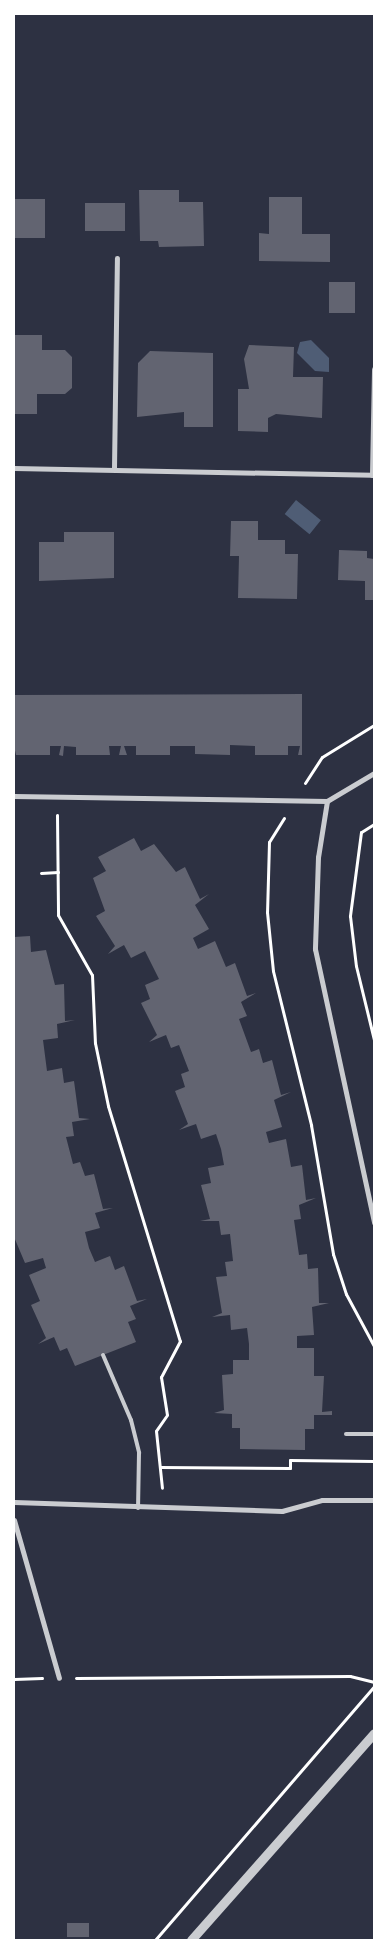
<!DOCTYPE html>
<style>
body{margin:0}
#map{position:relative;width:388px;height:1954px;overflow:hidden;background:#2d3142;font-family:"Times New Roman",serif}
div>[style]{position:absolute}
.water>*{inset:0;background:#4f5d75;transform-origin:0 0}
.building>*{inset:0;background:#626471;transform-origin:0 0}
.path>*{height:3px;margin:-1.5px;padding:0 1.5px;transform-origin:1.5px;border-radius:1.5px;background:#fff}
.service>*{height:4px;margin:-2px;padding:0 2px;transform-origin:2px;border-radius:2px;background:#caccd0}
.minor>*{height:5px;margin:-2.5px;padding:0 2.5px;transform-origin:2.5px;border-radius:2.5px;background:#caccd0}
.tertiary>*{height:9px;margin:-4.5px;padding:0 4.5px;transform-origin:4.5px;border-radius:4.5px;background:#caccd0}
span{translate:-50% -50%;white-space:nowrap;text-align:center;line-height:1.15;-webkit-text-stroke:4px #fff;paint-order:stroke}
.frame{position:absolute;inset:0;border:15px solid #fff;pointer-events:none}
</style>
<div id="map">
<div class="water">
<div style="clip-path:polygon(311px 340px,329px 358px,329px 372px,315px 371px,297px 353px,300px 342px)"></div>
<div style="left:296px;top:500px;width:32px;height:18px;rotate:39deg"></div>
</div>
<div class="building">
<div style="clip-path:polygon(139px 190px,179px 190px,179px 202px,203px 202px,204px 246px,159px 247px,158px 241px,140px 241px)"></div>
<div style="clip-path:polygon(269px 197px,302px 197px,302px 234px,330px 234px,330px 262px,259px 261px,259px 233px,269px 234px)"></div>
<div style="left:14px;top:199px;width:31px;height:39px"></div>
<div style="left:85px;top:203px;width:40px;height:28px"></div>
<div style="left:329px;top:282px;width:26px;height:31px"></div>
<div style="clip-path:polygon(14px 335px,42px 335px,42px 350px,65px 350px,72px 357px,72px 388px,65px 394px,37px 394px,37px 414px,14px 414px)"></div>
<div style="clip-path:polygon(249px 345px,294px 347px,293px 377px,323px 377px,322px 418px,276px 414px,268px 418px,268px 432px,238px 431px,238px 389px,249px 389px,244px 359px)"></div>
<div style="clip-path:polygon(150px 351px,213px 353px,213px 427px,184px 427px,184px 412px,137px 417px,138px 363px)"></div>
<div style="clip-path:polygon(231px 521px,258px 521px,258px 540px,285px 540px,285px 554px,298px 554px,297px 599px,238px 598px,239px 556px,230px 556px)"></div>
<div style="clip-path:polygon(64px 532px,114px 532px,114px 578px,39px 581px,39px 542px,64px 542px)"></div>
<div style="clip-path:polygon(339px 550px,367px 551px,367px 558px,374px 559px,374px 600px,365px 600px,365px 581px,338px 580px)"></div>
<div style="clip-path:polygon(302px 694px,302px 755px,298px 755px,300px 746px,288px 746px,288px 755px,255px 755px,255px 746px,230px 745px,230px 755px,195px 754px,195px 746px,170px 746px,170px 755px,136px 755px,136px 746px,124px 746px,127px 755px,119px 755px,121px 746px,109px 746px,110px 755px,76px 755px,76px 747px,64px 746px,63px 756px,59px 755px,61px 746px,50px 746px,50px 755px,16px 755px,14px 746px,14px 695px)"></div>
<div style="clip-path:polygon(134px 838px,141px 851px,154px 844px,176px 872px,185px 867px,200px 899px,209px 894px,195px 905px,209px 929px,193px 938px,198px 949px,215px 941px,226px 967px,235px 963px,247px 996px,256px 993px,241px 1002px,247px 1016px,239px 1019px,251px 1052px,259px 1049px,263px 1063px,272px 1060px,281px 1095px,291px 1092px,274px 1100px,282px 1127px,266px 1132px,269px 1143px,286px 1139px,291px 1167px,302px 1165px,306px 1200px,316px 1198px,299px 1205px,301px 1219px,294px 1220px,299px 1255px,307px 1254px,308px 1269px,318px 1268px,319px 1303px,329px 1303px,312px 1307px,314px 1335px,297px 1336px,297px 1348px,314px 1348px,314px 1376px,324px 1376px,322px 1412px,332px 1411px,332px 1415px,314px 1415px,314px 1429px,305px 1429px,305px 1450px,240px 1449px,240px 1428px,232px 1428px,232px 1414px,214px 1413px,224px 1410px,222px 1375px,233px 1374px,233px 1360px,249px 1360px,249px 1344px,247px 1328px,231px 1330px,230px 1315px,212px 1317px,222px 1313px,216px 1277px,227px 1276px,225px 1262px,233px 1261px,230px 1234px,221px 1235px,219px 1221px,200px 1221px,210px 1219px,201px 1185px,211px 1183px,208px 1168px,224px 1165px,221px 1149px,216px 1134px,201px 1139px,196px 1124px,179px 1130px,188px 1124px,175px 1091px,185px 1087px,181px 1074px,189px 1071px,179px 1045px,171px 1048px,166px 1035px,149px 1042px,157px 1035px,141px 1003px,150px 999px,145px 985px,159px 979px,145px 951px,131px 958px,124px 945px,108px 954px,115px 946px,96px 916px,105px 911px,93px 878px,106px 871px,98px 857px)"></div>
<div style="clip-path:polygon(30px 936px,31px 952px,46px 950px,55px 985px,64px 984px,65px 1021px,75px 1020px,57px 1024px,58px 1038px,43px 1040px,47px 1071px,62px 1068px,64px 1083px,74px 1081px,79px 1118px,90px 1119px,72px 1122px,74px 1136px,66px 1137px,73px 1164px,80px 1162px,85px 1176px,94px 1174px,103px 1209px,113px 1208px,95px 1213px,100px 1228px,85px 1232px,89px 1248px,95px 1262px,110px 1256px,115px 1270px,124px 1266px,137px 1301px,147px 1299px,130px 1306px,136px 1319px,128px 1322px,136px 1342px,75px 1366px,67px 1348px,60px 1351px,54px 1337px,38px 1344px,46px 1338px,31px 1305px,40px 1301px,29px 1275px,46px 1268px,43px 1258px,25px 1263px,14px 1237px,14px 937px)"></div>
<div style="left:67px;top:1923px;width:22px;height:14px"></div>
</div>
<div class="path">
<div style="left:305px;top:783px;width:31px;rotate:-57deg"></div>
<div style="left:322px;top:757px;width:61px;rotate:-31.6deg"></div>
<div style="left:57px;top:815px;width:100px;rotate:89.4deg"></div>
<div style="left:58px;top:915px;width:69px;rotate:60.5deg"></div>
<div style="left:92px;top:975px;width:68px;rotate:87.5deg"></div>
<div style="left:95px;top:1043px;width:64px;rotate:78.3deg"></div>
<div style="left:108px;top:1106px;width:246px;rotate:73deg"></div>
<div style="left:180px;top:1341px;width:41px;rotate:117.8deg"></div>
<div style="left:161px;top:1377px;width:38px;rotate:81deg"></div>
<div style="left:167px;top:1415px;width:19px;rotate:125deg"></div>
<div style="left:156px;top:1431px;width:57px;rotate:84deg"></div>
<div style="left:284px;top:818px;width:28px;rotate:122deg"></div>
<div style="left:269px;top:842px;width:70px;rotate:91.6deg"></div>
<div style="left:267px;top:912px;width:59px;rotate:84.2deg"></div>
<div style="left:273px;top:971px;width:159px;rotate:76.1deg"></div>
<div style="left:311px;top:1125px;width:131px;rotate:80.3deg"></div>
<div style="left:333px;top:1254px;width:42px;rotate:72deg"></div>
<div style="left:346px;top:1294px;width:59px;rotate:61.7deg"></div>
<div style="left:374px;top:824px;width:15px;rotate:148deg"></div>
<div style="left:361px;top:832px;width:85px;rotate:97.5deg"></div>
<div style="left:350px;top:916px;width:50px;rotate:83.2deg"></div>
<div style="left:356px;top:966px;width:76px;rotate:76.3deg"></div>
<div style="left:41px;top:873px;width:17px;rotate:-3deg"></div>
<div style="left:160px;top:1467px;width:130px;rotate:0.4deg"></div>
<div style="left:290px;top:1468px;width:8px;rotate:-90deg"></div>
<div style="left:290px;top:1460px;width:84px;rotate:0.7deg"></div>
<div style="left:76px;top:1678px;width:274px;rotate:-0.4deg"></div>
<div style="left:350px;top:1676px;width:25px;rotate:14deg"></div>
<div style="left:14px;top:1679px;width:28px;rotate:-2deg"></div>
<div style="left:155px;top:1940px;width:335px;rotate:-49.2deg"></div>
</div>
<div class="service">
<div style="left:103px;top:1355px;width:71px;rotate:66.7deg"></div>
<div style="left:131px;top:1420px;width:34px;rotate:76deg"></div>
<div style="left:139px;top:1453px;width:55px;rotate:91deg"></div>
<div style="left:346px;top:1434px;width:28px"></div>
</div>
<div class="minor">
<div style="left:14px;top:468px;width:358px;rotate:1.1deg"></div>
<div style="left:372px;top:475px;width:106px;rotate:-88.9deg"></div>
<div style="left:114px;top:468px;width:210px;rotate:-89.2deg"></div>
<div style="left:14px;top:796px;width:313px;rotate:0.9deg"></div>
<div style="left:327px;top:801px;width:55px;rotate:-30.8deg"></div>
<div style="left:327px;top:801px;width:57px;rotate:99.1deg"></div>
<div style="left:318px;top:857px;width:92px;rotate:91.9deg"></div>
<div style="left:315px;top:949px;width:280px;rotate:77.8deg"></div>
<div style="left:14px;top:1502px;width:268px;rotate:1.9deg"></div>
<div style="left:282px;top:1511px;width:41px;rotate:-15.4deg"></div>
<div style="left:322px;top:1500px;width:52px"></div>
<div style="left:14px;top:1520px;width:164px;rotate:74.1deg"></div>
</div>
<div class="tertiary">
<div style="left:191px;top:1940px;width:276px;rotate:-48.5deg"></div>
</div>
<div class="frame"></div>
</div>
